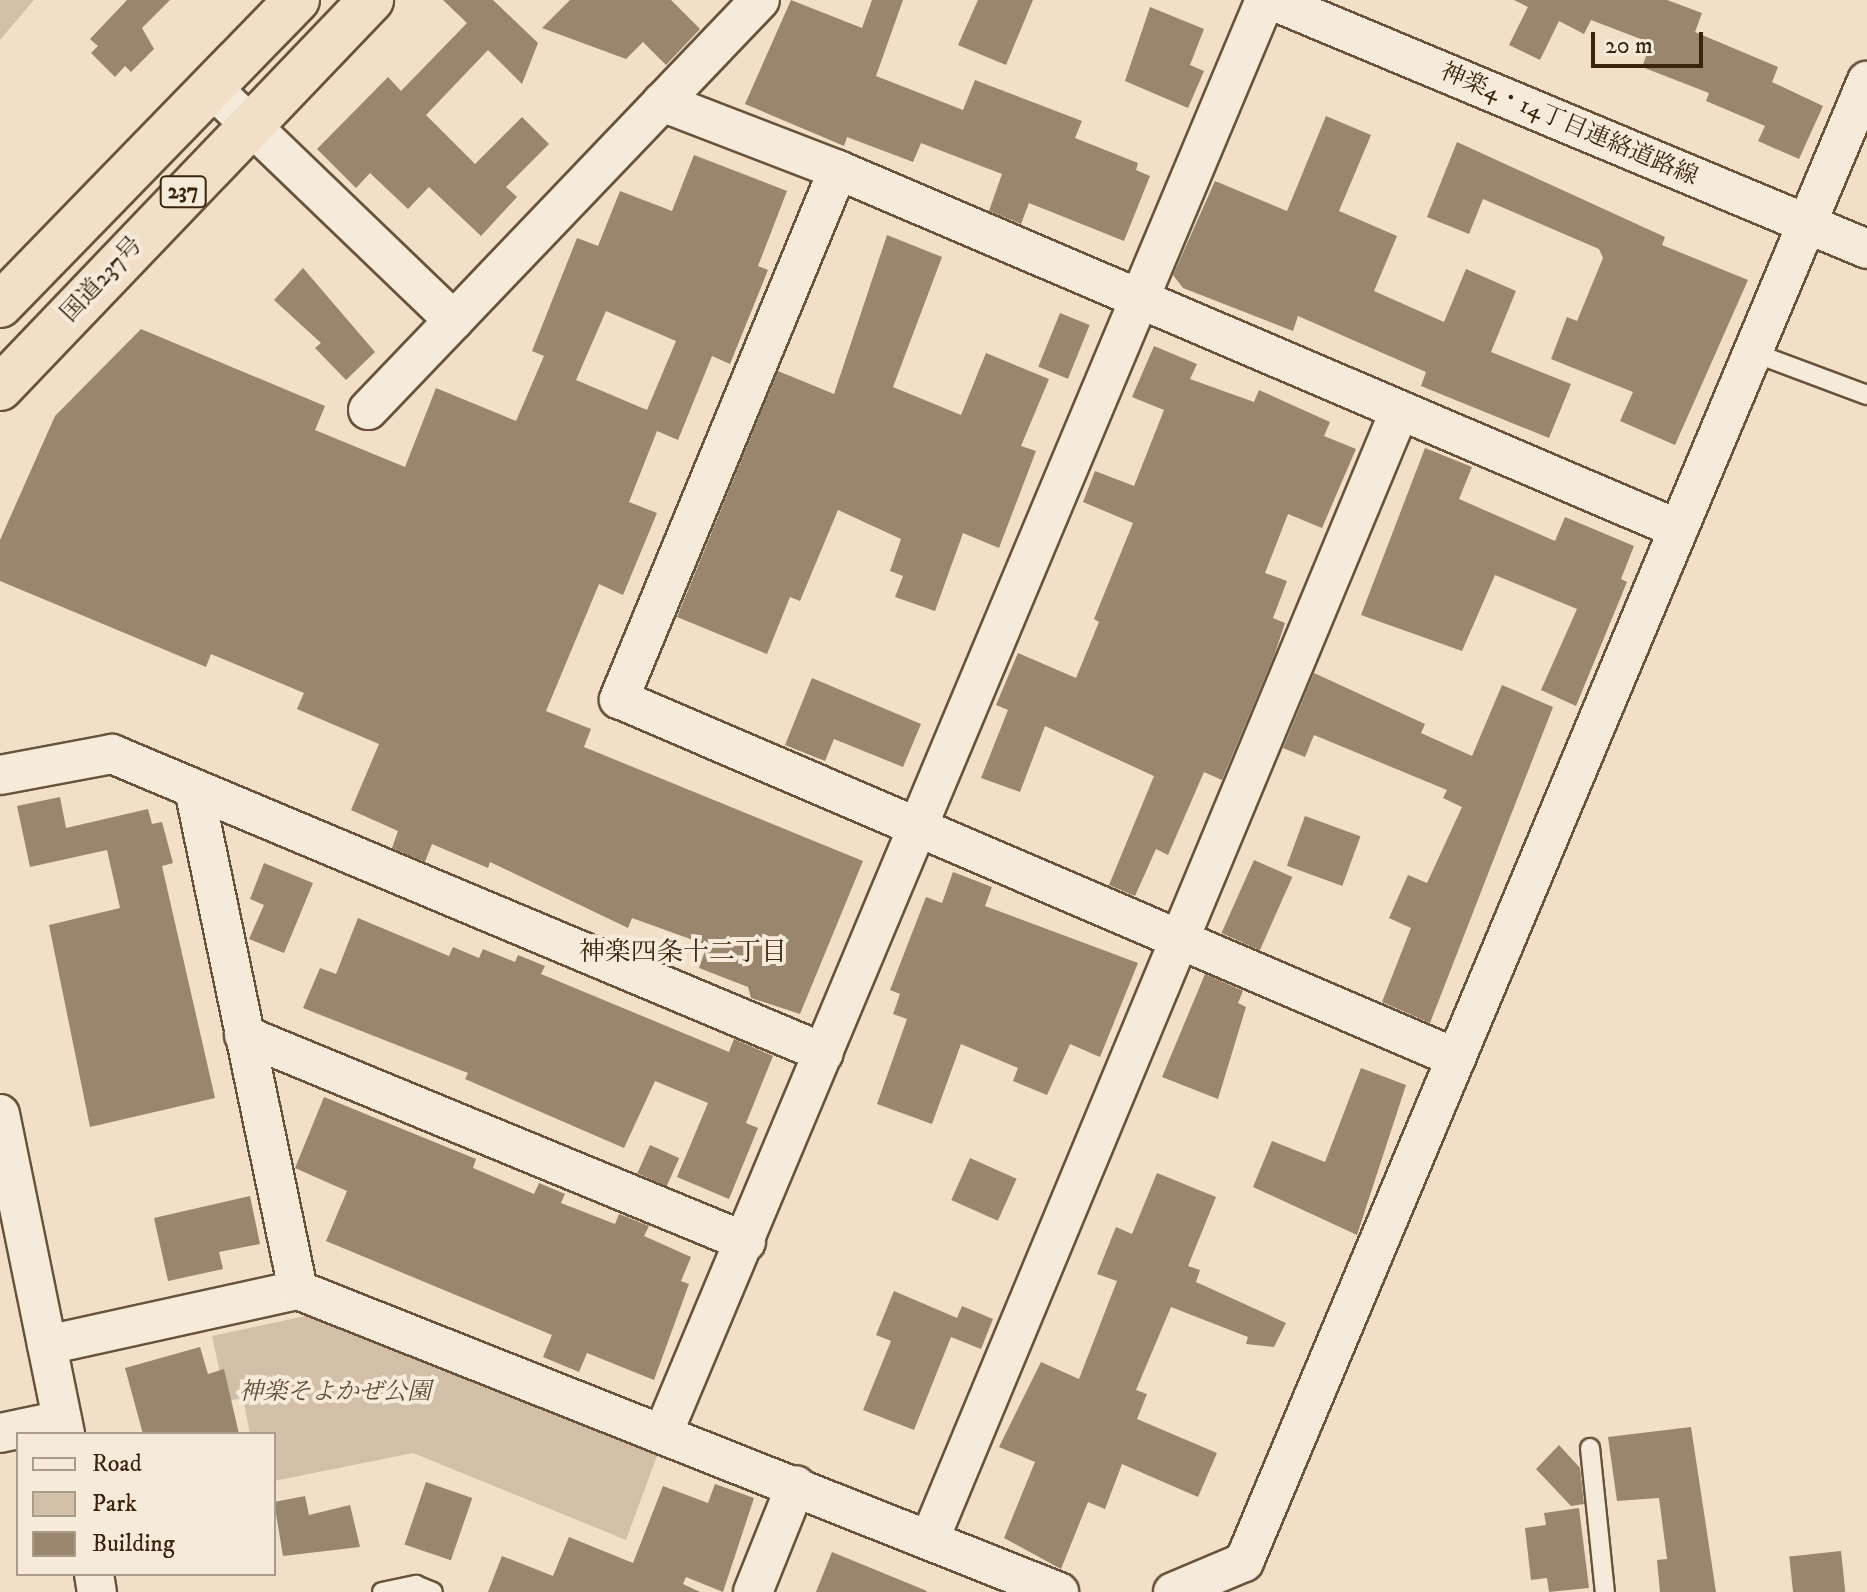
<!DOCTYPE html>
<meta charset="utf-8">
<style>
body{margin:0}
#map{position:relative;width:1867px;height:1592px;overflow:hidden;background:#f1dfc8;font-family:"IM FELL DW Pica","Noto Serif JP",serif}
div>[style]{position:absolute}
.green>*{inset:0;background:#d2bfa8}
.building>*{inset:0;background:#9a856d;transform-origin:0 0}
.roads{filter:drop-shadow(2px 0 #68533a) drop-shadow(-2px 0 #68533a) drop-shadow(0 2px #68533a) drop-shadow(0 -2px #68533a)}
.service>*{height:18px;margin:-9px;padding:0 9px;transform-origin:9px;border-radius:9px;background:#f6eadb}
.minor>*{height:38px;margin:-19px;padding:0 19px;transform-origin:19px;border-radius:19px;background:#f6eadb}
.trunk>*{height:44px;margin:-22px;padding:0 22px;transform-origin:22px;border-radius:22px;background:#f1dfc8}
span{translate:-50% -50%;white-space:nowrap;text-align:center;line-height:1.15;-webkit-text-stroke:8px #f6eadb;paint-order:stroke}
.shield-label span{padding:2px 6px;background:#f6eadb;border:2px solid;border-radius:6px;-webkit-text-stroke-width:0}
.shield-label{font-size:22px;color:#3b240b;font-weight:700}
.street-label{font-size:24px;color:#3b240b}
.park-label{font-size:24px;color:#614b32;font-style:italic}
.neighbourhood-label{font-size:26px;color:#3b240b}
.legend{position:absolute;left:16px;top:1432px;width:260px;height:144px;box-sizing:border-box;background:#f6eadb;border:2px solid #ab9b88;margin:0;padding:10px 14px;list-style:none;font-size:24px;color:#3b240b}
.legend li{display:flex;align-items:center;gap:16px;height:40px}
.legend b{width:40px;border:2px solid #ab9b88}
.scale{position:absolute;left:1591px;top:32px;width:112px;height:36px;box-sizing:border-box;border:4px solid #3b240b;border-top:0;padding-left:10px;font-size:24px;line-height:28px;white-space:nowrap;color:#3b240b;-webkit-text-stroke:6px #f6eadb;paint-order:stroke}
</style>
<div id="map">
<div class="green">
<div style="clip-path:polygon(0 0,34px 0,0 40px)"></div>
<div style="clip-path:polygon(329px 1311px,658px 1453px,626px 1540px,413px 1453px,274px 1481px,274px 1434px,250px 1434px,243px 1398px,226px 1401px,212px 1336px)"></div>
</div>
<div class="building">
<div style="clip-path:polygon(127px 0,170px 0,142px 28px,154px 49px,131px 72px,125px 66px,115px 77px,91px 53px,98px 46px,90px 39px)"></div>
<div style="clip-path:polygon(443px 0,493px 0,538px 43px,522px 84px,488px 50px,426px 115px,475px 164px,522px 117px,549px 144px,506px 187px,517px 197px,481px 236px,429px 187px,408px 209px,370px 173px,356px 188px,317px 149px,388px 77px,401px 91px,467px 23px)"></div>
<div style="clip-path:polygon(570px 0,671px 0,700px 29px,666px 65px,643px 42px,626px 59px,542px 28px)"></div>
<div style="clip-path:polygon(791px 0,862px 28px,872px 0,903px 0,876px 76px,963px 110px,975px 80px,1082px 121px,1075px 138px,1138px 163px,1136px 170px,1150px 176px,1124px 241px,1029px 203px,1021px 224px,989px 211px,1002px 174px,921px 143px,913px 162px,847px 137px,844px 146px,745px 104px)"></div>
<div style="clip-path:polygon(978px 0,1033px 0,1006px 65px,958px 45px)"></div>
<div style="clip-path:polygon(1514px 0,1667px 0,1702px 13px,1695px 32px,1778px 67px,1772px 82px,1823px 106px,1799px 159px,1758px 141px,1765px 126px,1706px 101px,1709px 93px,1642px 67px,1651px 43px,1591px 20px,1584px 34px,1559px 21px,1540px 60px,1509px 45px,1528px 7px)"></div>
<div style="clip-path:polygon(1150px 7px,1204px 29px,1190px 65px,1204px 71px,1188px 108px,1125px 81px)"></div>
<div style="clip-path:polygon(1326px 116px,1371px 135px,1339px 211px,1397px 236px,1374px 291px,1444px 322px,1466px 269px,1516px 291px,1491px 352px,1571px 384px,1549px 438px,1421px 386px,1426px 372px,1298px 316px,1293px 331px,1183px 288px,1173px 275px,1215px 181px,1287px 211px)"></div>
<div style="clip-path:polygon(1457px 142px,1665px 237px,1662px 245px,1748px 280px,1675px 445px,1620px 421px,1633px 392px,1551px 359px,1567px 317px,1577px 321px,1603px 258px,1599px 249px,1483px 199px,1469px 234px,1427px 217px)"></div>
<div style="clip-path:polygon(evenodd,694px 155px,787px 191px,758px 266px,768px 270px,730px 364px,712px 356px,678px 440px,657px 431px,629px 502px,657px 513px,623px 595px,599px 584px,546px 711px,591px 729px,584px 747px,863px 861px,800px 1014px,751px 998px,748px 987px,699px 968px,707px 945px,632px 918px,628px 928px,490px 862px,488px 868px,432px 844px,425px 862px,392px 848px,398px 831px,351px 810px,379px 744px,297px 709px,304px 693px,211px 654px,206px 667px,0 581px,0 540px,55px 416px,141px 329px,325px 406px,315px 430px,405px 467px,436px 388px,516px 421px,544px 356px,532px 351px,577px 238px,598px 246px,620px 191px,672px 211px,694px 155px,606px 311px,676px 341px,647px 410px,576px 380px,606px 311px)"></div>
<div style="clip-path:polygon(887px 235px,942px 257px,893px 387px,961px 415px,986px 353px,1049px 379px,1021px 446px,1036px 451px,999px 548px,963px 533px,935px 611px,895px 597px,903px 576px,890px 571px,901px 539px,838px 510px,800px 601px,790px 597px,767px 654px,677px 617px,778px 371px,834px 394px)"></div>
<div style="clip-path:polygon(303px 268px,375px 352px,346px 380px,315px 348px,321px 343px,274px 300px)"></div>
<div style="left:1060px;top:313px;width:32px;height:58px;rotate:22deg"></div>
<div style="clip-path:polygon(1154px 346px,1197px 364px,1190px 379px,1254px 402px,1259px 390px,1330px 422px,1324px 436px,1356px 449px,1322px 528px,1288px 514px,1265px 573px,1287px 581px,1273px 618px,1285px 623px,1274px 656px,1222px 780px,1204px 772px,1168px 855px,1156px 849px,1135px 896px,1109px 885px,1154px 776px,1045px 726px,1020px 792px,981px 778px,1008px 710px,996px 705px,1018px 653px,1076px 678px,1099px 622px,1094px 619px,1133px 523px,1083px 502px,1095px 471px,1134px 486px,1164px 410px,1132px 397px)"></div>
<div style="clip-path:polygon(1425px 448px,1472px 467px,1459px 499px,1555px 541px,1565px 517px,1634px 546px,1621px 579px,1627px 582px,1576px 706px,1541px 690px,1577px 609px,1495px 575px,1462px 651px,1361px 615px)"></div>
<div style="clip-path:polygon(1314px 673px,1425px 724px,1421px 733px,1472px 756px,1502px 685px,1553px 707px,1430px 1023px,1382px 1002px,1411px 928px,1389px 918px,1408px 875px,1427px 883px,1462px 807px,1443px 798px,1447px 790px,1314px 735px,1305px 757px,1283px 748px)"></div>
<div style="clip-path:polygon(812px 678px,921px 724px,903px 767px,834px 739px,825px 761px,785px 745px)"></div>
<div style="clip-path:polygon(60px 797px,66px 828px,148px 809px,152px 824px,162px 822px,173px 863px,162px 866px,215px 1098px,90px 1127px,49px 925px,120px 908px,107px 850px,30px 867px,17px 806px)"></div>
<div style="left:1305px;top:816px;width:59px;height:53px;rotate:20deg"></div>
<div style="left:1254px;top:860px;width:42px;height:80px;rotate:24deg"></div>
<div style="clip-path:polygon(264px 863px,313px 883px,284px 953px,249px 939px,264px 905px,250px 899px)"></div>
<div style="clip-path:polygon(953px 872px,992px 887px,985px 906px,1138px 963px,1100px 1057px,1070px 1044px,1047px 1095px,1013px 1081px,1018px 1068px,961px 1044px,932px 1124px,877px 1104px,907px 1019px,893px 1014px,900px 994px,890px 990px,926px 897px,942px 903px)"></div>
<div style="clip-path:polygon(358px 918px,449px 956px,453px 947px,479px 958px,483px 949px,515px 962px,518px 955px,545px 966px,541px 974px,729px 1052px,734px 1039px,773px 1056px,746px 1123px,758px 1128px,729px 1199px,677px 1177px,708px 1103px,655px 1081px,624px 1148px,465px 1079px,468px 1073px,303px 1008px,320px 968px,336px 974px)"></div>
<div style="clip-path:polygon(1205px 974px,1243px 991px,1238px 1003px,1246px 1007px,1218px 1099px,1162px 1077px)"></div>
<div style="clip-path:polygon(1361px 1068px,1406px 1085px,1357px 1235px,1253px 1187px,1272px 1141px,1325px 1162px)"></div>
<div style="clip-path:polygon(324px 1097px,476px 1159px,473px 1168px,534px 1194px,539px 1183px,565px 1194px,561px 1203px,615px 1224px,619px 1214px,649px 1226px,644px 1236px,691px 1257px,681px 1281px,689px 1284px,654px 1380px,587px 1353px,579px 1372px,543px 1357px,552px 1335px,326px 1241px,347px 1191px,295px 1168px)"></div>
<div style="left:650px;top:1145px;width:32px;height:31px;rotate:24deg"></div>
<div style="left:970px;top:1158px;width:51px;height:46px;rotate:24deg"></div>
<div style="clip-path:polygon(1157px 1173px,1216px 1197px,1188px 1266px,1200px 1270px,1196px 1282px,1286px 1323px,1274px 1347px,1246px 1344px,1248px 1337px,1171px 1307px,1136px 1390px,1147px 1394px,1137px 1419px,1217px 1453px,1198px 1497px,1122px 1464px,1105px 1509px,1088px 1502px,1061px 1569px,1004px 1538px,1035px 1462px,999px 1447px,1041px 1362px,1079px 1379px,1117px 1281px,1097px 1274px,1116px 1227px,1132px 1234px)"></div>
<div style="clip-path:polygon(250px 1196px,260px 1244px,219px 1252px,223px 1269px,168px 1281px,154px 1218px)"></div>
<div style="clip-path:polygon(894px 1291px,957px 1318px,962px 1306px,993px 1319px,981px 1349px,951px 1337px,914px 1430px,863px 1410px,891px 1341px,876px 1335px)"></div>
<div style="clip-path:polygon(200px 1347px,208px 1374px,224px 1369px,239px 1434px,143px 1434px,125px 1368px)"></div>
<div style="clip-path:polygon(1691px 1427px,1716px 1592px,1660px 1592px,1657px 1560px,1667px 1559px,1659px 1498px,1617px 1501px,1608px 1437px)"></div>
<div style="clip-path:polygon(1559px 1445px,1580px 1468px,1584px 1504px,1571px 1506px,1536px 1469px)"></div>
<div style="left:426px;top:1482px;width:49px;height:66px;rotate:19deg"></div>
<div style="clip-path:polygon(715px 1484px,754px 1498px,723px 1592px,686px 1577px,683px 1584px,700px 1592px,488px 1592px,502px 1556px,553px 1576px,569px 1537px,633px 1563px,663px 1486px,708px 1503px)"></div>
<div style="clip-path:polygon(305px 1496px,309px 1515px,350px 1505px,360px 1547px,283px 1556px,274px 1502px)"></div>
<div style="clip-path:polygon(1579px 1508px,1589px 1588px,1549px 1592px,1547px 1578px,1531px 1580px,1525px 1528px,1546px 1525px,1544px 1513px)"></div>
<div style="left:1841px;top:1551px;width:41px;height:52px;rotate:84deg"></div>
<div style="clip-path:polygon(832px 1552px,927px 1591px,926px 1592px,816px 1592px)"></div>
</div>
<div class="roads">
<div class="service">
<div style="left:1752px;top:352px;width:123px;rotate:20.5deg"></div>
<div style="left:1590px;top:1448px;width:145px;rotate:84.1deg"></div>
<div style="left:382px;top:1592px;width:35px;rotate:-12deg"></div>
<div style="left:416px;top:1585px;width:18px;rotate:22deg"></div>
</div>
<div class="minor">
<div style="left:1271px;top:0;width:646px;rotate:22.67deg"></div>
<div style="left:211px;top:87px;width:337px;rotate:43.9deg"></div>
<div style="left:662px;top:102px;width:189px;rotate:21.1deg"></div>
<div style="left:838px;top:170px;width:913px;rotate:23.14deg"></div>
<div style="left:838px;top:170px;width:573px;rotate:112.49deg"></div>
<div style="left:619px;top:699px;width:911px;rotate:23.22deg"></div>
<div style="left:368px;top:410px;width:567px;rotate:-46.29deg"></div>
<div style="left:0;top:775px;width:114px;rotate:-10.6deg"></div>
<div style="left:112px;top:754px;width:772px;rotate:22.78deg"></div>
<div style="left:194px;top:789px;width:512px;rotate:78.27deg"></div>
<div style="left:244px;top:1035px;width:543px;rotate:22.41deg"></div>
<div style="left:0;top:1114px;width:327px;rotate:78.5deg"></div>
<div style="left:47px;top:1345px;width:257px;rotate:-12.4deg"></div>
<div style="left:298px;top:1290px;width:819px;rotate:21.65deg"></div>
<div style="left:664px;top:1431px;width:1552px;rotate:-67.22deg"></div>
<div style="left:0;top:1433px;width:63px;rotate:-11.8deg"></div>
<div style="left:931px;top:1536px;width:1218px;rotate:-67.39deg"></div>
<div style="left:94px;top:1574px;width:18px;rotate:81deg"></div>
<div style="left:753px;top:1592px;width:115px;rotate:-68.1deg"></div>
<div style="left:1173px;top:1592px;width:77px;rotate:-22.9deg"></div>
<div style="left:1244px;top:1562px;width:1607px;rotate:-67.19deg"></div>
</div>
<div class="trunk">
<div style="left:0;top:305px;width:426px;rotate:-45.8deg"></div>
<div style="left:0;top:388px;width:537px;rotate:-46.28deg"></div>
</div>
</div>
<div class="shield-label">
<span style="left:183px;top:192px">237</span>
</div>
<div class="street-label">
<span style="left:1569px;top:125px;rotate:23deg">神楽4・14丁目連絡道路線</span>
<span style="left:102px;top:280px;rotate:-47deg">国道237号</span>
</div>
<div class="park-label">
<span style="left:335px;top:1393px">神楽そよかぜ公園</span>
</div>
<div class="neighbourhood-label">
<span style="left:683px;top:953px">神楽四条十二丁目</span>
</div>
<ul class="legend">
<li><b style="height:10px;background:#f6eadb"></b>Road</li>
<li><b style="height:22px;background:#d2bfa8"></b>Park</li>
<li><b style="height:22px;background:#9a856d"></b>Building</li>
</ul>
<div class="scale">20 m</div>
</div>
